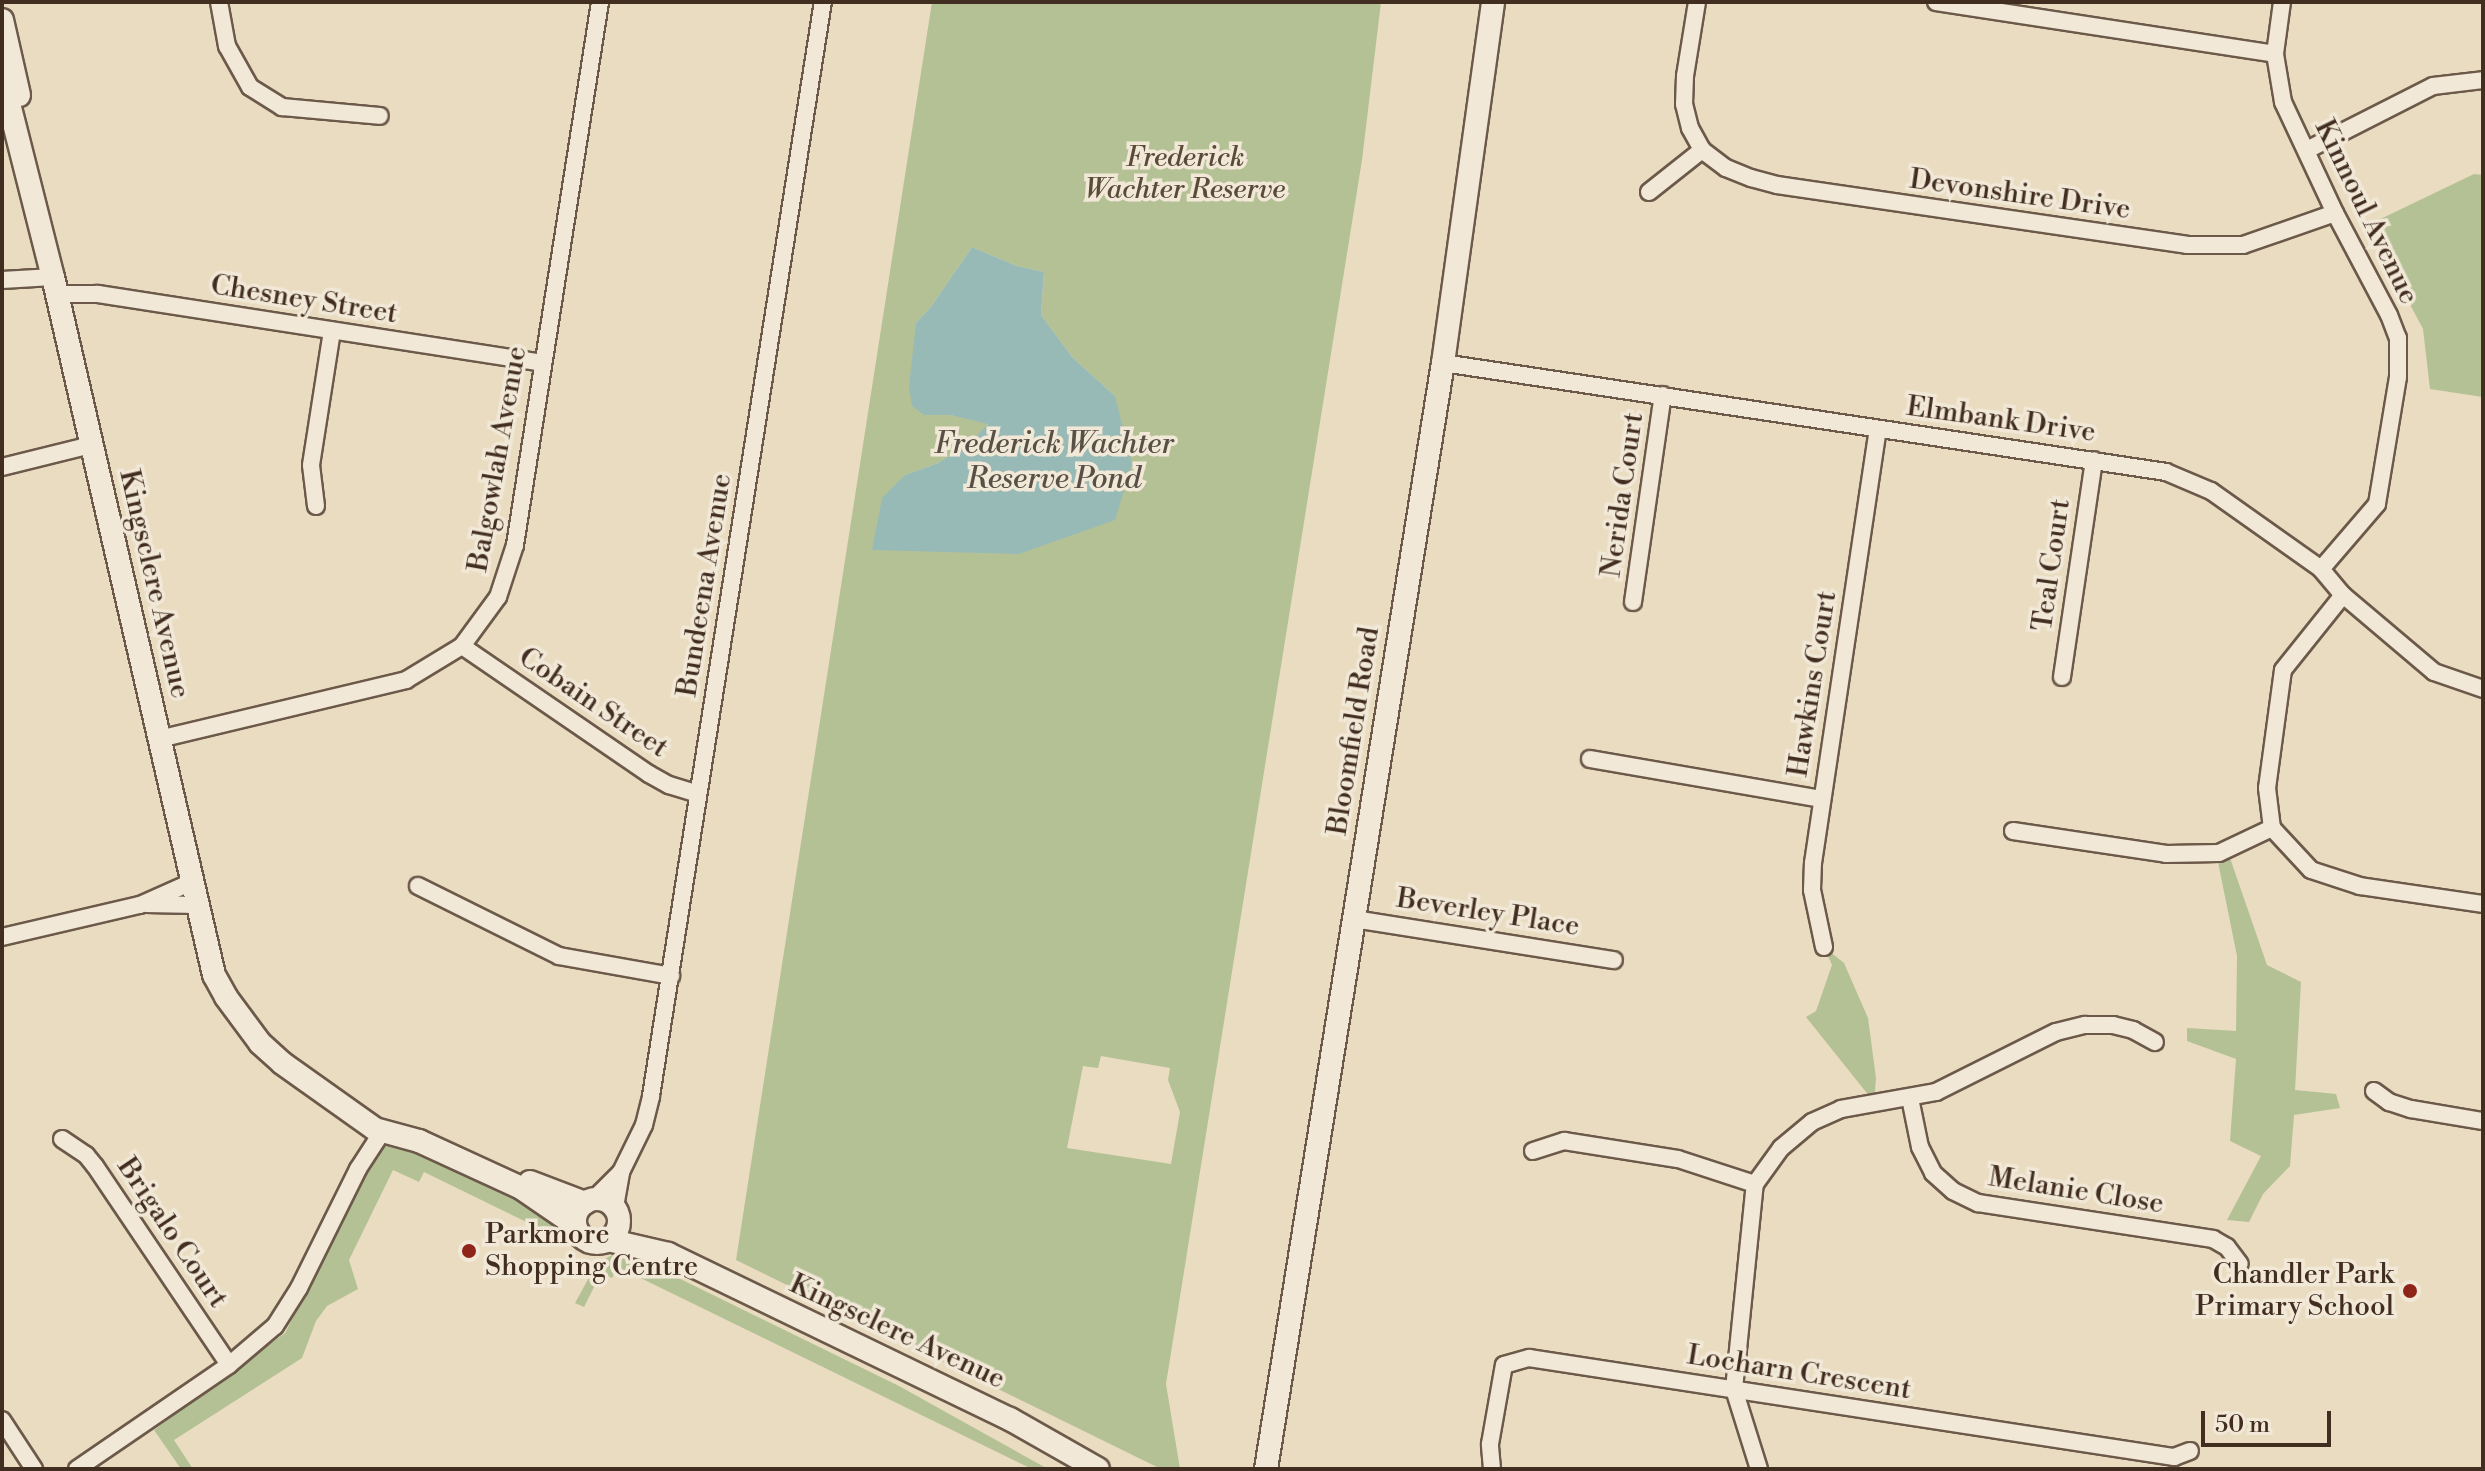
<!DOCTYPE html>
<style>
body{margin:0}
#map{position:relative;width:2485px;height:1471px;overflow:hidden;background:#e9dcc1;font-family:"Libre Bodoni",serif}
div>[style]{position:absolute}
.green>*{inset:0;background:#b4c195}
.water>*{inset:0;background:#98bab7}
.roads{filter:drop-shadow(2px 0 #6c5949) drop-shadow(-2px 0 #6c5949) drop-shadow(0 2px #6c5949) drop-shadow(0 -2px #6c5949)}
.street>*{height:16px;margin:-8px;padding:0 8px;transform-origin:8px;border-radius:8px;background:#f1e8d7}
.secondary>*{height:22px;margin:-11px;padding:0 11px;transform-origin:11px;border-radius:11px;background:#f1e8d7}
.secondary>.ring{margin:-11px;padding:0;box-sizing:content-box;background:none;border:22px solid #f1e8d7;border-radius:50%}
.dots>*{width:22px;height:22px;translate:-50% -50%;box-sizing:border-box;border:4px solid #f1e8d7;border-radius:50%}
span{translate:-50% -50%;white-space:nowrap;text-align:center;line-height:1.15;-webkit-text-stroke:7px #f1e8d7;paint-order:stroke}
.park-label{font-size:28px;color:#594b38;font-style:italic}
.street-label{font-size:28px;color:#422d21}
.poi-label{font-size:28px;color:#422d21}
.left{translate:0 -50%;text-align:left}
.right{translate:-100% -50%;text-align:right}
.water-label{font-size:30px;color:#585046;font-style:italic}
.frame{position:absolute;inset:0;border:4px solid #422d21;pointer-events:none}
.scale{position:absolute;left:2201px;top:1411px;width:130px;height:36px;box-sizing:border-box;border:4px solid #422d21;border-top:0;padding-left:10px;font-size:24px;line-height:28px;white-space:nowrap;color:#422d21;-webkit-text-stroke:6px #f1e8d7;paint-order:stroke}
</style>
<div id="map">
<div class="green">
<div style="clip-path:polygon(evenodd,932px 2px,1381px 2px,1362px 160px,1166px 1384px,1180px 1469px,1161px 1469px,736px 1260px,932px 2px,972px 247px,1017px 266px,1044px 272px,1041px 315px,1073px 358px,1115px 396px,912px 550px,872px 550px,905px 475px,938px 463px,971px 443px,989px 423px,950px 415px,924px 415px,916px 323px,930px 308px,972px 247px,932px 2px,1101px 1056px,1170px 1068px,1168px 1080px,1180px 1112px,1171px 1164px,1067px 1148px,1083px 1066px,1098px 1068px,1101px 1056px)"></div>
<div style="clip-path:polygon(2474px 174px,2483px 175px,2483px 397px,2430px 389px,2423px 329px,2368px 225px)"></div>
<div style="clip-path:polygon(2230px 858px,2267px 965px,2301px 982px,2295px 1090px,2336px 1094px,2340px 1108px,2294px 1115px,2290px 1166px,2263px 1194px,2249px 1222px,2227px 1220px,2261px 1156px,2230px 1141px,2236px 1059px,2187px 1041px,2187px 1028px,2236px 1031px,2237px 956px,2218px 862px)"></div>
<div style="clip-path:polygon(1824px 947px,1844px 963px,1868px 1018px,1876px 1078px,1874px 1102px,1806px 1017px,1816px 1011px,1832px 965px)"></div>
<div style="clip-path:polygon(387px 1143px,407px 1145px,509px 1195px,514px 1191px,560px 1227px,561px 1243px,551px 1234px,424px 1172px,419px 1182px,393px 1170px,349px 1260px,358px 1289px,327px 1306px,316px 1321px,302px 1358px,174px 1440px,193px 1469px,181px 1469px,154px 1430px,285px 1333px,374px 1155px,379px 1146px)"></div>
<div style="clip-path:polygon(618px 1252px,656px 1260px,658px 1268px,899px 1386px,1048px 1469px,1032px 1469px,618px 1267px,612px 1278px,601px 1273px,584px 1307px,575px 1303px,597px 1263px)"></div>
</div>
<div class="water">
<div style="clip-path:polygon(972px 247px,1017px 266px,1044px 272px,1041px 315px,1073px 358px,1115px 396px,1132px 464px,1115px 520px,1019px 554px,872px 550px,882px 498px,905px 475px,938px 463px,970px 443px,988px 424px,950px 415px,924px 415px,912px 406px,909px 386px,916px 323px,930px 308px)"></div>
</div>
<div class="roads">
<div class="street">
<div style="left:219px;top:2px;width:45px;rotate:79.7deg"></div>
<div style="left:227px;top:46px;width:47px;rotate:60.7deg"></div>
<div style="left:250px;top:87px;width:38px;rotate:32deg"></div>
<div style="left:282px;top:107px;width:98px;rotate:5.2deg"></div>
<div style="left:1697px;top:2px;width:75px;rotate:99.2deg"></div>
<div style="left:1685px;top:76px;width:28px;rotate:92deg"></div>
<div style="left:1684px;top:104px;width:25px;rotate:76deg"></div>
<div style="left:1690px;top:128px;width:25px;rotate:61deg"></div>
<div style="left:1702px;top:150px;width:30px;rotate:37deg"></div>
<div style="left:1726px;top:168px;width:27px;rotate:22deg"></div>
<div style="left:1751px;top:178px;width:27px;rotate:15deg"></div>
<div style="left:1777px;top:185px;width:414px;rotate:8.3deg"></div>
<div style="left:2187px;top:245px;width:56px"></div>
<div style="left:2243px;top:245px;width:97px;rotate:-19.2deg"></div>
<div style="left:1936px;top:2px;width:343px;rotate:8.7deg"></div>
<div style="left:2282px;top:2px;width:52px;rotate:97.7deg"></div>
<div style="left:2275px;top:54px;width:49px;rotate:80.5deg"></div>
<div style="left:2283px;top:102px;width:123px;rotate:64.9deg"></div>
<div style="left:2335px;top:213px;width:115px;rotate:62.1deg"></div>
<div style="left:2389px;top:315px;width:25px;rotate:69deg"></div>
<div style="left:2398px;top:338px;width:39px;rotate:90deg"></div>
<div style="left:2398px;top:377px;width:129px;rotate:99.4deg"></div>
<div style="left:2377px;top:504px;width:86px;rotate:130.7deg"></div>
<div style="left:2307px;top:150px;width:141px;rotate:-26.9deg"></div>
<div style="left:2433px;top:86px;width:50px;rotate:-6.8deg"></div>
<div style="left:1649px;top:192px;width:68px;rotate:-38.4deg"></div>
<div style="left:2px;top:280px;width:51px;rotate:-3.4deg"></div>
<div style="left:56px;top:294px;width:42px"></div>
<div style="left:98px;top:294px;width:450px;rotate:8.8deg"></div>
<div style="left:1443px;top:363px;width:731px;rotate:8.57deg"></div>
<div style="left:2166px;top:472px;width:49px;rotate:22.9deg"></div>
<div style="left:2211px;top:491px;width:135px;rotate:35.3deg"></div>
<div style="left:2321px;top:569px;width:34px;rotate:50deg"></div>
<div style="left:2343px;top:595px;width:119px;rotate:40.2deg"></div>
<div style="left:2434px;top:672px;width:52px;rotate:19.1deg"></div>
<div style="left:2px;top:467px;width:92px;rotate:-13.9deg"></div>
<div style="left:316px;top:506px;width:41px;rotate:-97deg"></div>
<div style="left:311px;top:465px;width:136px;rotate:-81.1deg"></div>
<div style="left:2343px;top:595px;width:96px;rotate:128.7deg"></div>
<div style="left:2283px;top:670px;width:119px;rotate:97.7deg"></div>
<div style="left:2267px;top:788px;width:40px;rotate:82.9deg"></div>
<div style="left:2272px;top:828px;width:57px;rotate:47.1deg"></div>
<div style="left:2311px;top:870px;width:52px;rotate:18.1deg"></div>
<div style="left:2360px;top:886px;width:124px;rotate:8.3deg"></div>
<div style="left:1633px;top:602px;width:209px;rotate:-81.8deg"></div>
<div style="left:462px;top:646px;width:227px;rotate:34.4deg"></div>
<div style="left:649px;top:774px;width:23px;rotate:29deg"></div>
<div style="left:669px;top:785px;width:30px;rotate:17deg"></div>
<div style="left:2062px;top:677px;width:219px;rotate:-81.6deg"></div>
<div style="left:159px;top:739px;width:254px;rotate:-13.4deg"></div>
<div style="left:406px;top:680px;width:66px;rotate:-31.3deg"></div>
<div style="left:462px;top:646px;width:61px;rotate:-53.7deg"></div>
<div style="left:498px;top:597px;width:55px;rotate:-71.9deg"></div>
<div style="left:515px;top:545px;width:550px;rotate:-81.1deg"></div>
<div style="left:1590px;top:759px;width:235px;rotate:9.8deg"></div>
<div style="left:2013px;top:831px;width:155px;rotate:8.5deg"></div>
<div style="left:2166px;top:854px;width:53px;rotate:-1.1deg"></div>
<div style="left:2219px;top:853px;width:59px;rotate:-25.3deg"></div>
<div style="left:418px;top:886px;width:157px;rotate:26.4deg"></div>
<div style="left:559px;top:956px;width:114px;rotate:10.1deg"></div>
<div style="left:146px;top:904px;width:51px;rotate:1.1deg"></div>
<div style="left:1354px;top:919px;width:263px;rotate:9deg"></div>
<div style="left:2px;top:937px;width:142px;rotate:-13.1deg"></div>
<div style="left:140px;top:905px;width:57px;rotate:-23.9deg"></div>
<div style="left:1824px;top:947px;width:58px;rotate:-101.9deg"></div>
<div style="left:1812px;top:890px;width:27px;rotate:-88deg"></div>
<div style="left:1813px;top:863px;width:439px;rotate:-81.5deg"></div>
<div style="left:2374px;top:1091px;width:19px;rotate:36deg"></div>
<div style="left:2389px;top:1102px;width:23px;rotate:18deg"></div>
<div style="left:2411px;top:1109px;width:73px;rotate:9.5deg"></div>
<div style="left:1910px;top:1098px;width:50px;rotate:78.5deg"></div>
<div style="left:1920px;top:1147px;width:29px;rotate:63deg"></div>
<div style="left:1933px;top:1173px;width:27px;rotate:42deg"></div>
<div style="left:1953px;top:1191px;width:28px;rotate:26deg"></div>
<div style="left:1978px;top:1203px;width:238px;rotate:8.7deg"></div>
<div style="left:2213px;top:1239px;width:16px;rotate:30deg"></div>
<div style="left:2227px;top:1247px;width:21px;rotate:53deg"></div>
<div style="left:62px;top:1139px;width:29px;rotate:34deg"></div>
<div style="left:86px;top:1155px;width:14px;rotate:51deg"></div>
<div style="left:95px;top:1166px;width:240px;rotate:56deg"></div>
<div style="left:1533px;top:1151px;width:33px;rotate:-18deg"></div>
<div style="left:1564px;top:1141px;width:115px;rotate:9deg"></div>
<div style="left:1678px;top:1159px;width:81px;rotate:18deg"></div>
<div style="left:594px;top:1199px;width:38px;rotate:-45deg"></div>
<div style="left:615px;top:1207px;width:36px;rotate:-80deg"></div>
<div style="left:621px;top:1172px;width:52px;rotate:-63.9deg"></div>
<div style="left:644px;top:1125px;width:30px;rotate:-76deg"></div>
<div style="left:651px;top:1096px;width:1107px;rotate:-81.07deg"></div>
<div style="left:2px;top:1420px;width:59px;rotate:56.9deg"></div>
<div style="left:77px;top:1469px;width:184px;rotate:-34.4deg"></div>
<div style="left:229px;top:1365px;width:60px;rotate:-40.3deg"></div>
<div style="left:275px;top:1326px;width:45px;rotate:-57.7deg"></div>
<div style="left:299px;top:1288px;width:133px;rotate:-63.6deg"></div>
<div style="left:358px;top:1169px;width:44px;rotate:-57deg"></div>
<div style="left:1492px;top:1469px;width:25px;rotate:-95deg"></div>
<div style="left:1490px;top:1444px;width:80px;rotate:-80deg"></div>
<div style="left:1504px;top:1365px;width:26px;rotate:-16deg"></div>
<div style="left:1529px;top:1358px;width:653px;rotate:8.73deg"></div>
<div style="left:2174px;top:1457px;width:17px;rotate:-21deg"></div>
<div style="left:1759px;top:1469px;width:84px;rotate:-107.4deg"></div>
<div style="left:1734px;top:1389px;width:206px;rotate:-84.2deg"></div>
<div style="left:1755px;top:1184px;width:44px;rotate:-54.2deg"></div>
<div style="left:1781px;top:1148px;width:40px;rotate:-40deg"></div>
<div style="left:1812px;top:1122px;width:32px;rotate:-24deg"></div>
<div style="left:1841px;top:1109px;width:97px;rotate:-10.1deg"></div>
<div style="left:1936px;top:1092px;width:134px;rotate:-26.6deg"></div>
<div style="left:2056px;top:1032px;width:30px;rotate:-14deg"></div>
<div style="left:2085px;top:1025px;width:28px"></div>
<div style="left:2113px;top:1025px;width:21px;rotate:14deg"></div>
<div style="left:2133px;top:1030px;width:25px;rotate:29deg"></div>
</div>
<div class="secondary">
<div style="left:2px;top:20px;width:77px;rotate:77.2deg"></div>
<div style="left:2px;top:76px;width:207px;rotate:75.8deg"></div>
<div style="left:53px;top:277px;width:716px;rotate:77.01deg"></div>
<div style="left:214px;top:975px;width:25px;rotate:61deg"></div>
<div style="left:226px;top:997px;width:57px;rotate:53.5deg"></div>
<div style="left:260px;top:1043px;width:30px;rotate:42deg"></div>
<div style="left:282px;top:1063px;width:114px;rotate:35.4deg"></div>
<div style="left:375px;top:1129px;width:46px;rotate:15.3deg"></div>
<div style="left:419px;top:1141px;width:112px;rotate:24.7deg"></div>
<div style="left:521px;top:1188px;width:65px;rotate:34.4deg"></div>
<div style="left:530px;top:1182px;width:59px;rotate:20.9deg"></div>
<div class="ring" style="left:575px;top:1199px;width:22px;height:22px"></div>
<div style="left:608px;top:1240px;width:62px;rotate:13.1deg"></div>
<div style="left:668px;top:1254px;width:380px;rotate:25.8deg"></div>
<div style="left:1010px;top:1419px;width:101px;rotate:29.6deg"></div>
<div style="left:1266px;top:1469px;width:1120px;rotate:-80.91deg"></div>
<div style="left:1443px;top:363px;width:364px;rotate:-82.1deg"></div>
</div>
</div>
<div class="dots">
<div style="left:469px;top:1251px;background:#8f2418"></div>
<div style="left:2410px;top:1291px;background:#8f2418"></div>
</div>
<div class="park-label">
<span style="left:1185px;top:174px">Frederick<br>Wachter Reserve</span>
</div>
<div class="street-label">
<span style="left:2020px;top:195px;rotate:8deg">Devonshire Drive</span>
<span style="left:2366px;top:212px;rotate:64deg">Kinnoul Avenue</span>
<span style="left:304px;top:300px;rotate:9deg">Chesney Street</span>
<span style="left:2001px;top:420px;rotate:8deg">Elmbank Drive</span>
<span style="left:498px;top:459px;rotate:-80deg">Balgowlah Avenue</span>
<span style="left:1623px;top:495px;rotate:-82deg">Nerida Court</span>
<span style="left:2052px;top:565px;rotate:-82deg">Teal Court</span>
<span style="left:154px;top:584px;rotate:77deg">Kingsclere Avenue</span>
<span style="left:705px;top:585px;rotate:-81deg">Bundeena Avenue</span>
<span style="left:1813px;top:684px;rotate:-81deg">Hawkins Court</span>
<span style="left:593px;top:703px;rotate:34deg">Cobain Street</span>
<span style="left:1354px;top:731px;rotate:-81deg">Bloomfield Road</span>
<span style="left:1488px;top:913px;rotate:9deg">Beverley Place</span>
<span style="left:2076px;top:1191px;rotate:9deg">Melanie Close</span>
<span style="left:172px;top:1233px;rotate:56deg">Brigalo Court</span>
<span style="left:897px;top:1332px;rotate:25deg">Kingsclere Avenue</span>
<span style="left:1799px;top:1373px;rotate:9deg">Locharn Crescent</span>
</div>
<div class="poi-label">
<span class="left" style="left:485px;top:1251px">Parkmore<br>Shopping Centre</span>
<span class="right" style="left:2394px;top:1291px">Chandler Park<br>Primary School</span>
</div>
<div class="water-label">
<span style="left:1054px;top:461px">Frederick Wachter<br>Reserve Pond</span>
</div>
<div class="frame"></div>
<div class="scale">50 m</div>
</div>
